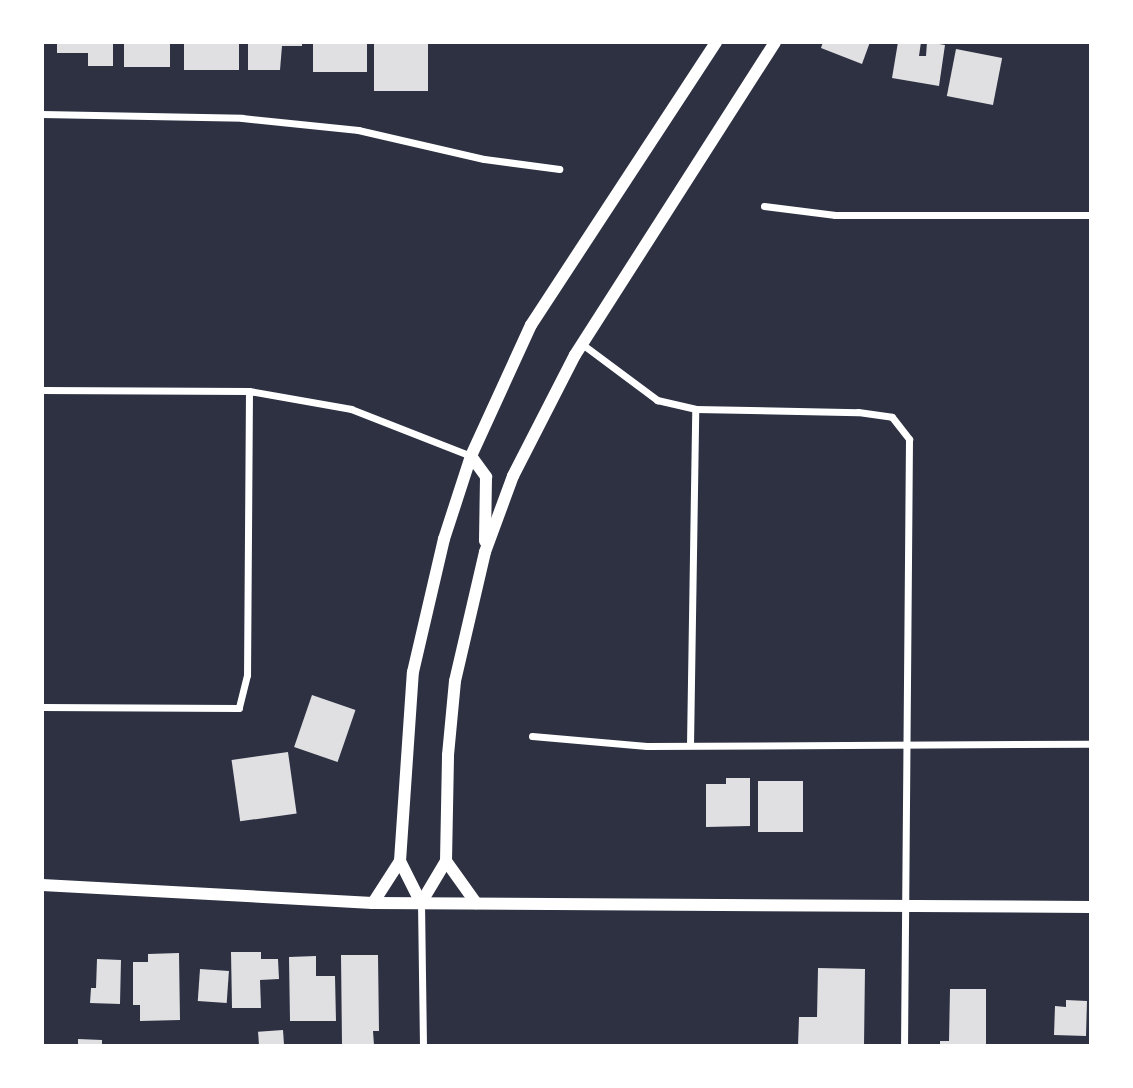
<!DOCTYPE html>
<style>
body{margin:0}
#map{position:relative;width:1133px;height:1088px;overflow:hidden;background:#2d3142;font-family:"Source Sans 3",sans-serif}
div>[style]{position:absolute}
.building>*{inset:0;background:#e0e0e3;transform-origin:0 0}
.minor>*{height:7px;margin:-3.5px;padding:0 3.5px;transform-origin:3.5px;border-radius:3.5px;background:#fff}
.tertiary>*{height:12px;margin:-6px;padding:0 6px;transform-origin:6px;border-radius:6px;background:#fff}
span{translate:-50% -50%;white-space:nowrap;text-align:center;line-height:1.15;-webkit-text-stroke:5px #fff;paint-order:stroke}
.frame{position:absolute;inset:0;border:44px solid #fff;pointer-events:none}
</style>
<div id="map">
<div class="building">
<div style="clip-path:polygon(57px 42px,113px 42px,113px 66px,88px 66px,88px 53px,57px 53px)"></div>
<div style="left:124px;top:42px;width:46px;height:25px"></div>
<div style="left:184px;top:42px;width:55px;height:28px"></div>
<div style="clip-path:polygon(248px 42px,302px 42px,302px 46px,282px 46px,280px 70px,248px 70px)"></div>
<div style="left:313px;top:42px;width:54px;height:30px"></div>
<div style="left:374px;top:42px;width:54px;height:49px"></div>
<div style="clip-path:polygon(823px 42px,870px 42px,862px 64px,821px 48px)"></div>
<div style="clip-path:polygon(898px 42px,921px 42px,919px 56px,926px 56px,927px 42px,945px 45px,939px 86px,892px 78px)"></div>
<div style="left:956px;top:49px;width:47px;height:48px;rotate:11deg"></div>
<div style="left:312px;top:695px;width:46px;height:55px;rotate:19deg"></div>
<div style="left:288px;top:752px;width:62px;height:57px;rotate:82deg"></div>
<div style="clip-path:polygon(726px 778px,750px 778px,750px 826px,706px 827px,706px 784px,726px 784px)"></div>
<div style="left:758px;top:781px;width:45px;height:51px"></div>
<div style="clip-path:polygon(231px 952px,261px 952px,261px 959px,278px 959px,279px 979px,260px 980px,261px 1008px,232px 1008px)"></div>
<div style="clip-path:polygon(179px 953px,180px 1020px,140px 1021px,140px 1005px,133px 1005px,133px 962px,148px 962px,148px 954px)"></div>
<div style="clip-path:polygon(341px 955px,378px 955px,379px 1031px,373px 1031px,374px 1045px,342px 1045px)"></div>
<div style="clip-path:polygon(316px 956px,316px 976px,335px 976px,336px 1021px,290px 1021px,289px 957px)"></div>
<div style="clip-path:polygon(97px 959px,121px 960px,120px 1004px,90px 1003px,91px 988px,96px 988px)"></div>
<div style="clip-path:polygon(818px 968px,865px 969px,864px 1046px,798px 1046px,799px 1017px,817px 1017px)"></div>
<div style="left:200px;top:969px;width:29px;height:32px;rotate:4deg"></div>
<div style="clip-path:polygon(950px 989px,986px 989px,986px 1046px,940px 1046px,940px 1041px,949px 1041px)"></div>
<div style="clip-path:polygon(1066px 1000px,1087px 1001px,1086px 1036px,1054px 1035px,1055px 1006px,1066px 1007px)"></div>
<div style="left:283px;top:1030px;width:16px;height:25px;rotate:86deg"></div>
<div style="clip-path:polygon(78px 1039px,102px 1040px,102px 1046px,78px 1046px)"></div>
</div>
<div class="minor">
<div style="left:42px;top:114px;width:200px;rotate:1.1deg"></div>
<div style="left:242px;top:118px;width:117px;rotate:5.9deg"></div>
<div style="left:358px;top:130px;width:129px;rotate:13deg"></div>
<div style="left:484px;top:159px;width:76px;rotate:7.6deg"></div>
<div style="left:764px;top:206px;width:72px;rotate:7.2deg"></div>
<div style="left:835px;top:215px;width:256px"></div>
<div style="left:582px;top:344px;width:94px;rotate:36.7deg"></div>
<div style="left:657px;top:400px;width:39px;rotate:13deg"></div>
<div style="left:695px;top:409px;width:163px;rotate:1.1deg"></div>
<div style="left:858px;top:412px;width:34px;rotate:8deg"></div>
<div style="left:892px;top:417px;width:28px;rotate:52deg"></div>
<div style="left:909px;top:439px;width:607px;rotate:90.47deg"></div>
<div style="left:42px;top:390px;width:207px;rotate:0.3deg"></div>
<div style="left:249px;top:391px;width:284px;rotate:90.4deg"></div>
<div style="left:247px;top:675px;width:34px;rotate:104deg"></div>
<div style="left:239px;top:708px;width:197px;rotate:-179.7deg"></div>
<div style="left:249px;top:391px;width:104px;rotate:10deg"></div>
<div style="left:351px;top:409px;width:129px;rotate:21.4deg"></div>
<div style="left:532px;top:736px;width:115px;rotate:5deg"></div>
<div style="left:647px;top:746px;width:444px;rotate:-0.3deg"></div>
<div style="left:690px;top:745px;width:336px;rotate:-89.1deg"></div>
<div style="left:421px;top:903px;width:143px;rotate:89.2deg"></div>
</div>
<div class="tertiary">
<div style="left:471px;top:456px;width:26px;rotate:54deg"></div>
<div style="left:486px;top:477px;width:64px;rotate:90.9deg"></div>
<div style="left:446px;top:861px;width:52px;rotate:54.5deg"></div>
<div style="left:42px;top:885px;width:331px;rotate:3.1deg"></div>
<div style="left:373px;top:903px;width:718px;rotate:0.32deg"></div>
<div style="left:373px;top:903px;width:50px;rotate:-57.3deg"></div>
<div style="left:421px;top:903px;width:49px;rotate:-59.2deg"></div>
<div style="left:446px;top:861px;width:106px;rotate:-88.9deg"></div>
<div style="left:448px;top:755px;width:74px;rotate:-84.6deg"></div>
<div style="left:455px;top:681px;width:132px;rotate:-76.9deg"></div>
<div style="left:485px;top:552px;width:81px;rotate:-69.8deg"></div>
<div style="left:513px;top:476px;width:136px;rotate:-62.9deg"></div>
<div style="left:575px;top:355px;width:371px;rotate:-57.4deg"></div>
<div style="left:421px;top:903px;width:47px;rotate:-116.6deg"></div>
<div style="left:400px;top:861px;width:189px;rotate:-86.1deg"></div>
<div style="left:413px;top:672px;width:137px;rotate:-76.9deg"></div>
<div style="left:444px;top:539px;width:87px;rotate:-72deg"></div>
<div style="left:471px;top:456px;width:144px;rotate:-65.4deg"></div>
<div style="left:531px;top:325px;width:338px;rotate:-56.8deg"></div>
</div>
<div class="frame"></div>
</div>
